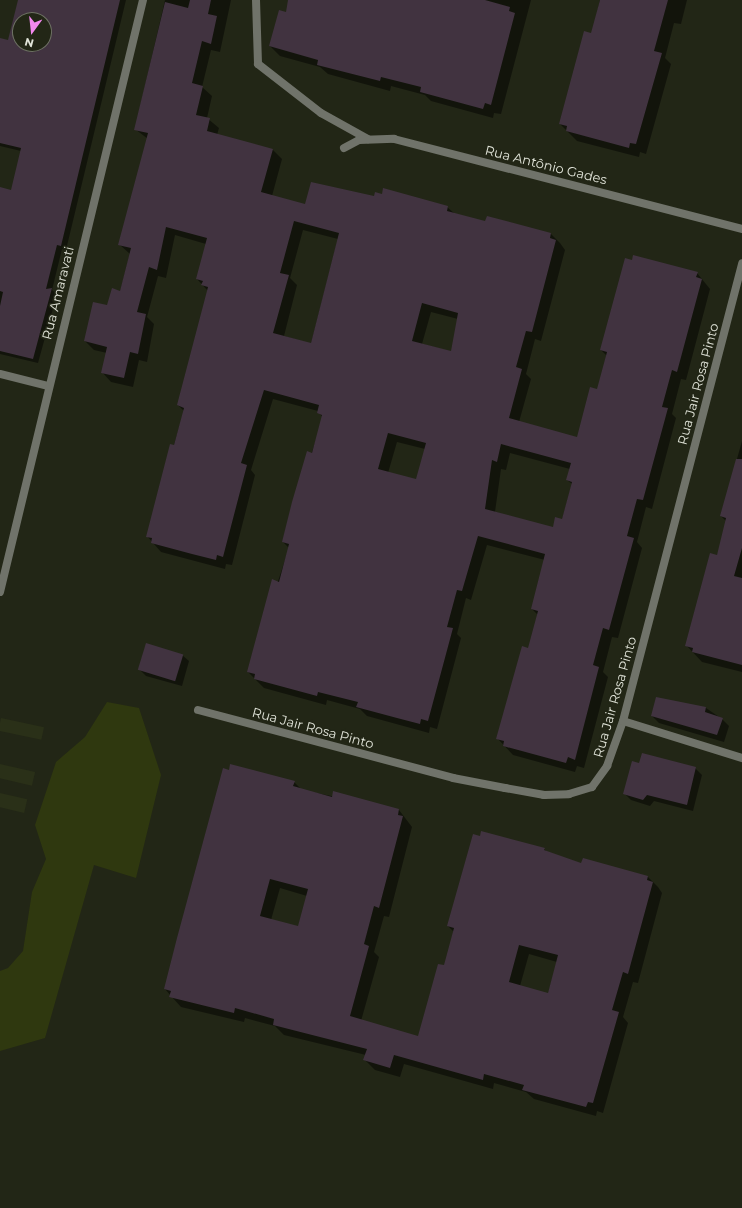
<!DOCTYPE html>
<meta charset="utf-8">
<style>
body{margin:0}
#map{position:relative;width:742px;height:1208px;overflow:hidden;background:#222616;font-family:Montserrat,sans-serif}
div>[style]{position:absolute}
.built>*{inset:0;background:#2a3018;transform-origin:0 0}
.green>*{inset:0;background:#2f380f}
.shadow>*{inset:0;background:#0007}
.building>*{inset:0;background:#413340;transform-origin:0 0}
.pedestrian>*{height:8px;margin:-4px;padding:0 4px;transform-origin:4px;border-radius:4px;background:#70736a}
.minor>*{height:8px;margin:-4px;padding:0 4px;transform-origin:4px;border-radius:4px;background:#70736a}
span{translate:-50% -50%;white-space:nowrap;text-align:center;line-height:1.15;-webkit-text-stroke:3px #222616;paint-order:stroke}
.street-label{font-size:13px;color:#e1e4d9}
.north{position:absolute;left:12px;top:12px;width:40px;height:40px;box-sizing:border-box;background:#222616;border:1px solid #6e7264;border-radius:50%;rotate:195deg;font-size:11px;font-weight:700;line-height:16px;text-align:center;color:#e1e4d9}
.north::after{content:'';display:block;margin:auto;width:14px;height:18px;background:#f489f0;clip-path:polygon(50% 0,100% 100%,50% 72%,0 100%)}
</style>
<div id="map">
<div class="built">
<div style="left:1px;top:718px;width:44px;height:13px;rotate:12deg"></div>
<div style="left:0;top:764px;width:36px;height:14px;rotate:13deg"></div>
<div style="left:0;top:793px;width:28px;height:14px;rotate:13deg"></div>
</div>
<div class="green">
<div style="clip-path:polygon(107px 702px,139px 708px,161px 775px,136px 878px,94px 865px,45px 1038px,0 1051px,0 971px,8px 968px,23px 951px,32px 892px,46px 859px,35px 825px,56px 762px,85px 737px)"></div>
</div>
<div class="shadow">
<div style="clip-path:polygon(evenodd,19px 0,126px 0,66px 250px,62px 249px,52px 290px,57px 294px,38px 363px,0 354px,0 188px,12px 191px,21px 151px,0 146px,0 39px,9px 41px,19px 0,20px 20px,44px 20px,44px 44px,20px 44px,20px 20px)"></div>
<div style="clip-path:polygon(evenodd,165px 0,231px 0,220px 52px,211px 50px,202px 87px,212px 96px,207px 118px,219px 128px,217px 135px,273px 150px,282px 159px,272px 196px,306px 205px,375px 197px,447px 207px,455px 214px,486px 222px,488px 217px,551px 234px,560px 243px,565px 250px,541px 341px,535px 339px,526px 374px,531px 379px,519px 422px,578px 438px,598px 390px,607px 356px,601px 350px,697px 273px,710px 289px,686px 380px,681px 379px,672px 414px,676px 418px,652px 509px,646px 507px,637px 542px,642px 548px,618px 638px,612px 637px,603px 672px,608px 677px,584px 768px,577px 766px,575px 772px,513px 755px,497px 738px,529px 649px,538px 615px,532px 609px,545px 560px,487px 545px,471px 600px,466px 598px,457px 634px,461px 638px,437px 729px,430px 727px,429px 733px,367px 716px,360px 709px,327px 700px,326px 705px,264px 688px,248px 672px,289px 548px,283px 542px,323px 418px,318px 411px,273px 399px,251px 470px,255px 475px,232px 565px,226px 564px,225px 569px,161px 552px,147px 536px,184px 411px,178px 405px,208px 291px,197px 279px,206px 244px,175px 235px,166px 278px,158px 276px,147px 317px,154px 324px,147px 362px,139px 360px,133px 387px,111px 382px,102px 372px,107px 353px,94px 350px,85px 341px,120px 292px,130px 254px,120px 245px,148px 139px,135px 129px,165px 0,303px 230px,338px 239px,311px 344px,284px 336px,297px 285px,290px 278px,303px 230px,165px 0,431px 312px,458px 319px,452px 352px,422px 344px,431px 312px,165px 0,397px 442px,425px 449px,417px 481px,388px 473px,397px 442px,165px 0,510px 453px,570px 469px,567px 480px,572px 484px,562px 520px,553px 528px,495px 512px,501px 469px,506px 470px,510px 453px)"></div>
<div style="clip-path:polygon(327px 0,531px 0,501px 114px,494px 113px,493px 118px,431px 101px,425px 95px,391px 86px,390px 91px,328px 74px,320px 67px,280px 56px,270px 46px,321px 22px)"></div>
<div style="clip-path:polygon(600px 0,687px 0,681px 24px,674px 23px,665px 58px,671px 64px,646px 154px,640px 152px,639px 157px,577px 141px,560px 124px,592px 34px)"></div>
<div style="clip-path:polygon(742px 441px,742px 672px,702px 662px,686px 645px,717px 556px,727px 522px,721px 516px)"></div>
<div style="clip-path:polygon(182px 655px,189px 661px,182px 686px,146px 676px,140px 670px)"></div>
<div style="clip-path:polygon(657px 698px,706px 708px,722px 719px,729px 726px,724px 742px,659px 723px,652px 716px)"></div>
<div style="clip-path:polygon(640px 764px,695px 768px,702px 775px,693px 811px,654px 801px,650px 806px,631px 800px,624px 793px)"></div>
<div style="clip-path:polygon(evenodd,294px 782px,302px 790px,399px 810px,412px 827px,389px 917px,384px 916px,374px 952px,379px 957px,361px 1021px,419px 1037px,445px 967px,454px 932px,448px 926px,544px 849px,548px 853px,582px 864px,624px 870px,648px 877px,658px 887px,662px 893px,638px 983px,633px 982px,623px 1017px,628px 1023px,603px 1113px,597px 1111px,596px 1116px,534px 1099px,526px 1092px,494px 1083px,493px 1089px,404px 1064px,400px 1077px,375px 1070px,365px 1060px,366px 1055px,284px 1035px,275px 1026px,245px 1018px,244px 1022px,181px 1007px,171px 996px,165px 989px,294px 782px,280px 888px,307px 896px,298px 928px,271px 920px,280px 888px,294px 782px,529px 954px,557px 962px,548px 994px,520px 986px,529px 954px)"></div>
</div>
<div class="building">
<div style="clip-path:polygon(evenodd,18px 0,120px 0,61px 246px,57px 245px,46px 289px,52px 288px,33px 359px,0 351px,0 306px,3px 292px,0 291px,0 187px,11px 190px,21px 148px,0 143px,0 38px,8px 40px,18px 0,20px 20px,44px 20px,44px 44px,20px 44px,20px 20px)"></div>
<div style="clip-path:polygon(evenodd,190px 0,211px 0,208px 14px,217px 16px,211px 44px,202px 41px,192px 83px,203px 86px,196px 115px,210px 118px,207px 131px,273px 149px,261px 192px,305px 204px,311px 182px,374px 196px,375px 192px,382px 194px,383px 188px,448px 206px,447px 211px,485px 221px,487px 216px,551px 233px,550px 238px,556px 240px,532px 332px,526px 331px,516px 367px,522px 369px,509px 418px,577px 437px,590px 387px,597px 389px,607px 352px,600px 350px,625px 258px,632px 260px,633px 255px,698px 272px,696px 277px,702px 279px,677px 372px,672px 370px,662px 407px,668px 408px,643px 500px,637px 499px,627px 536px,634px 538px,609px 630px,603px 628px,593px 665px,599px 667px,575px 760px,568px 757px,566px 763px,503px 746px,504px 741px,496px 739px,522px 646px,528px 648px,538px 611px,531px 609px,545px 554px,478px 536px,462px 591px,457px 590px,447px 627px,453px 628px,428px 721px,421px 719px,420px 724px,397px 718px,356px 707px,358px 702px,318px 692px,317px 696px,254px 679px,255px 674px,247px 672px,272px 579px,279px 582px,289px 544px,282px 542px,292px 502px,307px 451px,312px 453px,322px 415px,317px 413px,319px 405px,264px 390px,241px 463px,247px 465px,223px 557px,217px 555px,216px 560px,192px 554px,151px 543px,152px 538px,146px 537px,170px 444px,174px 445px,184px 408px,177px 405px,208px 287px,201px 285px,203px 281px,196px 279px,207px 238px,166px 227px,157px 270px,149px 267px,137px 312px,146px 314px,138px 354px,130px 352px,124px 378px,101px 373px,107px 347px,84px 341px,93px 302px,107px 305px,112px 288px,120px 291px,131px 248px,118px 245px,148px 133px,134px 130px,165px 2px,188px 8px,190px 0,294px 221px,339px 233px,311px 343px,273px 333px,289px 275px,280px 273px,294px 221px,190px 0,422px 303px,458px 313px,451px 351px,412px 341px,422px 303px,190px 0,388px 433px,426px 443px,416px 479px,378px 469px,388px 433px,190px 0,501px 444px,571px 463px,566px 480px,572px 482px,562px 519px,555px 517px,553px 527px,485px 509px,492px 460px,497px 462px,501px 444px)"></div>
<div style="clip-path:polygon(288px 0,485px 0,510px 7px,509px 11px,515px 13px,491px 105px,485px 103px,483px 109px,420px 92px,421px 87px,381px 77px,380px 81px,317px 65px,318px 60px,269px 46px,279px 10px,286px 12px)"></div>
<div style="clip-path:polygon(600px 0,668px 0,654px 51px,662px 53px,636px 144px,630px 143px,629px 148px,566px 131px,567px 126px,559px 124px,584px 31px,591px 33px)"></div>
<div style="clip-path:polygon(736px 459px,742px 459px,742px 548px,734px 576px,742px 578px,742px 665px,692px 652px,693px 648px,685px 646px,710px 553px,717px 555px,726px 518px,720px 516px)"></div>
<div style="left:146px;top:643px;width:39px;height:28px;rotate:17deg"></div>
<div style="clip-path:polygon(656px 697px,706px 707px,705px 712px,723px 718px,717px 735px,651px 716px)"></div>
<div style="clip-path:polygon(642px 753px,696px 767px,687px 805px,647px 795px,643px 800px,623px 794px,632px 761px,639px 763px)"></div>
<div style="clip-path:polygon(evenodd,230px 764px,295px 781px,293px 786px,332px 797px,333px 791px,399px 809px,398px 815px,403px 816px,379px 908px,374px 906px,364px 944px,369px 946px,350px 1016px,418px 1036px,438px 964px,444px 965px,454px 928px,447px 926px,473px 834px,480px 836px,481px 831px,545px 848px,544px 850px,581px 863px,583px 858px,648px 876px,647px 880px,653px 882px,628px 974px,623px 972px,612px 1010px,619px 1012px,593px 1103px,588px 1102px,586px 1107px,522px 1090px,524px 1085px,484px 1074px,483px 1080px,394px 1055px,390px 1068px,363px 1060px,367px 1049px,273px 1025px,274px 1019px,235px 1008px,234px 1013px,169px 997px,171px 991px,164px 989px,177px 938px,223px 768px,229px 770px,230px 764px,270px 879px,308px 889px,298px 926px,260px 916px,270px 879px,230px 764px,519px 945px,558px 955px,548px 993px,509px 982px,519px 945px)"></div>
</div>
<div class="pedestrian">
<div style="left:256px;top:0;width:64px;rotate:88.2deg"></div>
<div style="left:258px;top:64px;width:80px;rotate:37.9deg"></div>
<div style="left:321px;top:113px;width:54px;rotate:29deg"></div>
</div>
<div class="minor">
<div style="left:344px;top:148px;width:17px;rotate:-28deg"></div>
<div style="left:359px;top:140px;width:35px;rotate:-2deg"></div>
<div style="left:394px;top:139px;width:359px;rotate:14.5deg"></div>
<div style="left:0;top:374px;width:49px;rotate:14deg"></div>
<div style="left:0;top:592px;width:609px;rotate:-76.42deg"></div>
<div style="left:198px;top:710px;width:264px;rotate:14.9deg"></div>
<div style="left:453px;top:778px;width:53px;rotate:10.9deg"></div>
<div style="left:505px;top:788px;width:40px;rotate:10deg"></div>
<div style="left:544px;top:795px;width:25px;rotate:-2deg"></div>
<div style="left:569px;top:794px;width:24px;rotate:-17deg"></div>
<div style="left:592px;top:787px;width:26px;rotate:-54deg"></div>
<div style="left:607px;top:766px;width:48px;rotate:-70.4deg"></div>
<div style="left:623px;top:721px;width:473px;rotate:-75.4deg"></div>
<div style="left:623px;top:721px;width:125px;rotate:17.3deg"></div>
</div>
<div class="street-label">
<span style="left:546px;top:165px;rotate:14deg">Rua Antônio Gades</span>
<span style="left:58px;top:293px;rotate:-76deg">Rua Amaravati</span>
<span style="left:698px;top:384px;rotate:-75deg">Rua Jair Rosa Pinto</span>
<span style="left:615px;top:697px;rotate:-74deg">Rua Jair Rosa Pinto</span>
<span style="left:313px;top:728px;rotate:15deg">Rua Jair Rosa Pinto</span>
</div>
<div class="north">N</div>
</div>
